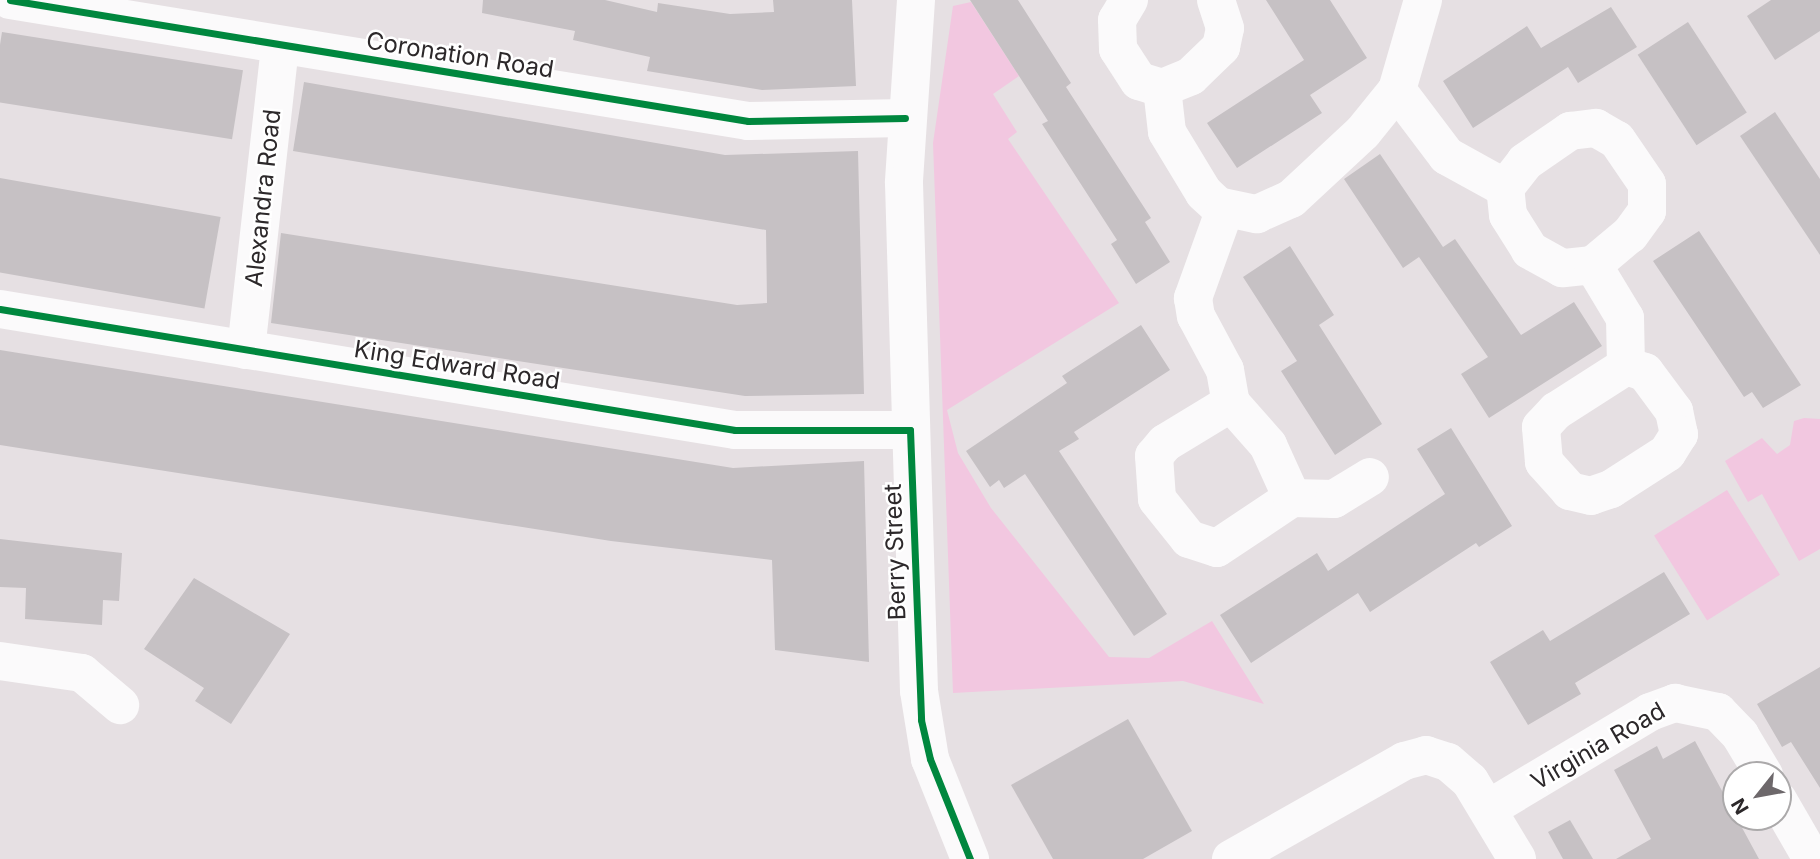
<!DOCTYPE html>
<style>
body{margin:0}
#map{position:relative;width:1820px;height:859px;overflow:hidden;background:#e6e0e3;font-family:Inter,sans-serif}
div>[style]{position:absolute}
.green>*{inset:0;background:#f2c7e0;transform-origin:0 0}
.building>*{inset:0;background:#c6c1c4;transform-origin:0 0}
.minor>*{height:38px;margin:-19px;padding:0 19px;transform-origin:19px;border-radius:19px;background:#fbfafb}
.tertiary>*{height:38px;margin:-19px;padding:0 19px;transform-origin:19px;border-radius:19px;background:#fbfafb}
.cycleway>*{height:7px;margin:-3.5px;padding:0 3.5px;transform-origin:3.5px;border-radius:3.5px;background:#00873e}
span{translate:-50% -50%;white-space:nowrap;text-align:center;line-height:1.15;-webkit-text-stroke:5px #fff;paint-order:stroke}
.street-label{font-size:24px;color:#2c282a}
.north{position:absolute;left:1722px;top:761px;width:70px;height:70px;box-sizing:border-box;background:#fff;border:2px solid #aba9aa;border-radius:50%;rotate:239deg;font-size:19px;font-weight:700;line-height:28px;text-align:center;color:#2c282a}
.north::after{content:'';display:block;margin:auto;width:24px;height:32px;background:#6d686b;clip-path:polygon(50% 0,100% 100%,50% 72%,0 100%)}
</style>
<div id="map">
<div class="green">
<div style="clip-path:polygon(971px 2px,1019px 76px,993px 94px,1017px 132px,1008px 139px,1119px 303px,947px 410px,958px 453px,991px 508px,1109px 657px,1149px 658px,1212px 621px,1264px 704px,1183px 681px,953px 693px,933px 143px,953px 6px)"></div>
<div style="clip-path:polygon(1804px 418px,1820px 419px,1820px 549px,1799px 561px,1762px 494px,1748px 502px,1725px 461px,1762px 438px,1777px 454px,1790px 445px,1794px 421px)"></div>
<div style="left:1727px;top:490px;width:100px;height:86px;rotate:58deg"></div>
</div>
<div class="building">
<div style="clip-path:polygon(483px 0,605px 0,657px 12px,658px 3px,730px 14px,774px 12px,773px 0,852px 0,856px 86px,762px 90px,647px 71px,650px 57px,573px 40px,575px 31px,482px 13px)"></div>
<div style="clip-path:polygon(970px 0,1018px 0,1071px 83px,1066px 87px,1151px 218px,1145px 222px,1170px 262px,1136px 284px,1111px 244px,1117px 240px,1042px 124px,1048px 121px)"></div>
<div style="clip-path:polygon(1266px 0,1330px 0,1367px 58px,1310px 95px,1322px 113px,1237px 168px,1207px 123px,1304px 60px)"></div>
<div style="clip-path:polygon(1771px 0,1820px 0,1820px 31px,1775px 60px,1747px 16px)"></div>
<div style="clip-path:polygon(1611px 7px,1637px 47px,1578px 83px,1568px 67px,1473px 128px,1443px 81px,1527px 26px,1541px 48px)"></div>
<div style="left:1688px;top:22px;width:108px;height:60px;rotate:57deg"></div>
<div style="left:2px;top:32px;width:244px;height:70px;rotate:9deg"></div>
<div style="clip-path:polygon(304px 82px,725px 155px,858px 151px,864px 394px,745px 396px,271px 323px,281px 233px,737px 305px,767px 303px,766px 230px,293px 151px)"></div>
<div style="clip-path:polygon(1775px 112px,1820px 179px,1820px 255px,1740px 136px)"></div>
<div style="clip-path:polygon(1380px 154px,1443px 247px,1455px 239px,1521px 335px,1574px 302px,1602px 346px,1489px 418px,1461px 374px,1488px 357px,1419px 257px,1403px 268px,1344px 179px)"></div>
<div style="left:0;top:178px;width:224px;height:93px;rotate:10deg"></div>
<div style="clip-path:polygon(1699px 231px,1801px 385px,1763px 408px,1752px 392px,1744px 397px,1653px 261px)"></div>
<div style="clip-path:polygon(1290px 246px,1334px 315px,1319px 325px,1382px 424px,1335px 455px,1281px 371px,1297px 361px,1243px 277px)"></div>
<div style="clip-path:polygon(1141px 325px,1170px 370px,1074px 432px,1079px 439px,1059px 451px,1167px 614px,1134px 636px,1025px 474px,1004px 488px,999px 480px,990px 487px,966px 451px,1067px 383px,1062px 376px)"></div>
<div style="clip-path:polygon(0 350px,733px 468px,864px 461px,869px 662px,775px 650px,772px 560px,611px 541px,0 445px)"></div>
<div style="clip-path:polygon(1451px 428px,1512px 526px,1479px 547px,1476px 543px,1370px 612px,1358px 593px,1251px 663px,1220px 615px,1317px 553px,1328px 571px,1445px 494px,1417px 449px)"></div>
<div style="clip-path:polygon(0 539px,122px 553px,119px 601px,103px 600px,102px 625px,25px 619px,26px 588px,0 587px)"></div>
<div style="clip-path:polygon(1664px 572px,1690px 614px,1575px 683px,1581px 694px,1528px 725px,1490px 662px,1543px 630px,1550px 641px)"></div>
<div style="clip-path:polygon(194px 578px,290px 634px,231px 724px,195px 701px,204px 688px,144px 649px)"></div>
<div style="clip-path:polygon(1820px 667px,1820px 788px,1791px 742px,1782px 747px,1757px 704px)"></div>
<div style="clip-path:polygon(1128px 719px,1192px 831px,1143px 859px,1053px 859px,1011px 785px)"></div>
<div style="clip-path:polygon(1695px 741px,1759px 859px,1616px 859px,1651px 839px,1614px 770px,1657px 746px,1663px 759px)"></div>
<div style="clip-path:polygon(1570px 820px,1593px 859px,1563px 859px,1548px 832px)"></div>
</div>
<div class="minor">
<div style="left:10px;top:0;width:748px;rotate:9.31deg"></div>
<div style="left:748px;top:121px;width:157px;rotate:-1.1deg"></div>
<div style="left:1129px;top:0;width:23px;rotate:121deg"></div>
<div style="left:1117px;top:20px;width:29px;rotate:88deg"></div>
<div style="left:1118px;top:49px;width:38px;rotate:57deg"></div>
<div style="left:1139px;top:81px;width:24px;rotate:17deg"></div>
<div style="left:1162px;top:88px;width:31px;rotate:-22deg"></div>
<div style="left:1191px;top:76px;width:42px;rotate:-44deg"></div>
<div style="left:1221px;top:47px;width:19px;rotate:-78deg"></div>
<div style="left:1225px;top:28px;width:29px;rotate:-108deg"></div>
<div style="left:1162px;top:88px;width:44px;rotate:83.5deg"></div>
<div style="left:1167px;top:132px;width:71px;rotate:58.8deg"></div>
<div style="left:1204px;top:193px;width:19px;rotate:43deg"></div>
<div style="left:1218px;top:206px;width:40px;rotate:12deg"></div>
<div style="left:1257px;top:214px;width:37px;rotate:-24deg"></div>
<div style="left:1291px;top:199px;width:98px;rotate:-42.9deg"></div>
<div style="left:1363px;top:132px;width:54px;rotate:-51deg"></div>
<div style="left:1397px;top:90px;width:94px;rotate:-73.9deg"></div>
<div style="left:1397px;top:90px;width:83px;rotate:52.9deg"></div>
<div style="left:1447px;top:156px;width:66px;rotate:28.9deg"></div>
<div style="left:1596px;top:128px;width:24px;rotate:30deg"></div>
<div style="left:1617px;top:140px;width:53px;rotate:55.7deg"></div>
<div style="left:1647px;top:184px;width:27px;rotate:90deg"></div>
<div style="left:1647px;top:211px;width:29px;rotate:126deg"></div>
<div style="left:1630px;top:234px;width:48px;rotate:140deg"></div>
<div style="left:1593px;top:265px;width:31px;rotate:174deg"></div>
<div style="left:1562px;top:268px;width:37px;rotate:-151deg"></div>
<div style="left:1530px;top:250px;width:41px;rotate:-122.2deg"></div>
<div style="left:1508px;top:215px;width:27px;rotate:-96deg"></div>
<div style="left:1505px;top:188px;width:33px;rotate:-52deg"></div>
<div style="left:1525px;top:162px;width:55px;rotate:-34.6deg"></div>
<div style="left:1570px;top:131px;width:26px;rotate:-7deg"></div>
<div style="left:1225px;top:209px;width:95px;rotate:109.8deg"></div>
<div style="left:1193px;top:298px;width:18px;rotate:81deg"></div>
<div style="left:1196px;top:316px;width:61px;rotate:61.8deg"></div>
<div style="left:1225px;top:370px;width:34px;rotate:80deg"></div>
<div style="left:1231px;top:403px;width:56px;rotate:48.6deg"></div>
<div style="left:1268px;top:445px;width:58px;rotate:65.6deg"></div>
<div style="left:1593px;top:265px;width:62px;rotate:58.9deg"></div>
<div style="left:1625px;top:318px;width:48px;rotate:88.8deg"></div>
<div style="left:0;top:309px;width:745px;rotate:9.35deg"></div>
<div style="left:735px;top:430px;width:175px"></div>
<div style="left:246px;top:350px;width:306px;rotate:-83.6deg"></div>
<div style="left:1626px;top:366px;width:20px;rotate:18deg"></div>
<div style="left:1645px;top:372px;width:49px;rotate:53.4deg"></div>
<div style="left:1674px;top:411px;width:24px;rotate:78deg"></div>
<div style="left:1679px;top:434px;width:22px;rotate:122deg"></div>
<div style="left:1667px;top:453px;width:67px;rotate:147.3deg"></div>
<div style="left:1611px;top:489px;width:21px;rotate:161deg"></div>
<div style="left:1591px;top:496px;width:22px;rotate:-167deg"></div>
<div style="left:1570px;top:491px;width:39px;rotate:-132deg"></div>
<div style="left:1544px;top:462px;width:35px;rotate:-95deg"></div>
<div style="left:1541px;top:427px;width:22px;rotate:-47deg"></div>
<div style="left:1556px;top:411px;width:83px;rotate:-32.7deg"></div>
<div style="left:1231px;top:403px;width:77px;rotate:148.8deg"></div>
<div style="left:1165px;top:443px;width:17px;rotate:130deg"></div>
<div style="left:1154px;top:456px;width:43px;rotate:86deg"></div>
<div style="left:1157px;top:499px;width:51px;rotate:51.3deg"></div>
<div style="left:1189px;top:539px;width:29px;rotate:18deg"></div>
<div style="left:1217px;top:548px;width:90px;rotate:-33.7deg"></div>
<div style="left:1292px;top:498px;width:42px;rotate:1.4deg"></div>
<div style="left:1334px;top:499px;width:42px;rotate:-31.4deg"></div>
<div style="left:0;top:661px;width:83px;rotate:8.3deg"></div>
<div style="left:82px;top:673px;width:50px;rotate:40.1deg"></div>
<div style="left:1778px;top:800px;width:68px;rotate:60deg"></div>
<div style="left:1488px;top:809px;width:189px;rotate:-30.9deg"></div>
<div style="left:1650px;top:712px;width:27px;rotate:-20deg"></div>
<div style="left:1675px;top:703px;width:44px;rotate:11.8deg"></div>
<div style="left:1718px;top:712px;width:32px;rotate:46deg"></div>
<div style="left:1740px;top:735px;width:47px;rotate:59deg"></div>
<div style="left:1231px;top:859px;width:199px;rotate:-29.5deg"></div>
<div style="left:1404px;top:761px;width:23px;rotate:-15deg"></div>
<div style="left:1426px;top:755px;width:23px;rotate:18deg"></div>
<div style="left:1448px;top:762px;width:29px;rotate:41deg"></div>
<div style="left:1470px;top:781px;width:91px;rotate:58.9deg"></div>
</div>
<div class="tertiary">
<div style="left:916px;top:0;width:183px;rotate:93.8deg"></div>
<div style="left:904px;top:183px;width:508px;rotate:88.31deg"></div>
<div style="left:919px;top:691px;width:69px;rotate:80.8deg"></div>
<div style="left:930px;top:759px;width:108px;rotate:68.2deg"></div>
</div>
<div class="cycleway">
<div style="left:10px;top:0;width:748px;rotate:9.31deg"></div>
<div style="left:748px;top:121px;width:157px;rotate:-1.1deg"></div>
<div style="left:0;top:309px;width:745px;rotate:9.35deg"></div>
<div style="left:735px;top:430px;width:175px"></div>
<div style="left:910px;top:430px;width:290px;rotate:87.8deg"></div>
<div style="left:921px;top:720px;width:40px;rotate:77deg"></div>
<div style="left:930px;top:759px;width:108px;rotate:68.2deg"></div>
</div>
<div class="street-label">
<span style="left:460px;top:55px;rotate:9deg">Coronation Road</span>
<span style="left:263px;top:198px;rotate:-84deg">Alexandra Road</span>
<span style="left:457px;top:365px;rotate:9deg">King Edward Road</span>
<span style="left:895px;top:552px;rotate:-92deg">Berry Street</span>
<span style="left:1598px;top:746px;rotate:-30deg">Virginia Road</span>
</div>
<div class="north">N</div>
</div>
